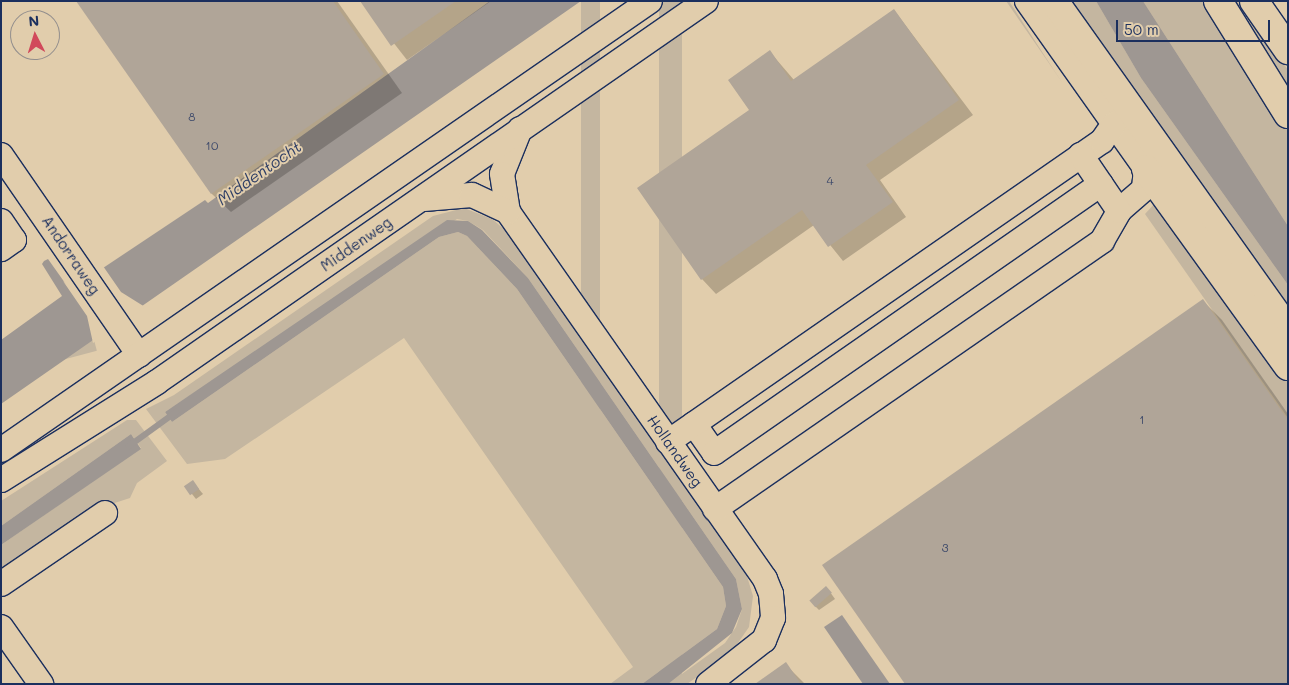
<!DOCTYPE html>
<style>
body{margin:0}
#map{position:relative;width:1289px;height:685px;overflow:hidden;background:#e1cdac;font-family:Mali,sans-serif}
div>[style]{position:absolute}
.green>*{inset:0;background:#c4b6a0;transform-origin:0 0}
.water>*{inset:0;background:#9e9792}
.pier>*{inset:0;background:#e1cdac}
.shadow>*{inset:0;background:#0003}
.stream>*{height:6px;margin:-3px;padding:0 3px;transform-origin:3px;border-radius:3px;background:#9e9792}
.building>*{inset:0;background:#b0a598;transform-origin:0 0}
.roads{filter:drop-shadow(1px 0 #1b2f5e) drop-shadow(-1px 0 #1b2f5e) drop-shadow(0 1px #1b2f5e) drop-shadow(0 -1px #1b2f5e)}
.minor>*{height:24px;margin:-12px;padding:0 12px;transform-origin:12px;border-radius:12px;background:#e1cdac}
.highway>*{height:28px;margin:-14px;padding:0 14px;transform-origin:14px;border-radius:14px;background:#e1cdac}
span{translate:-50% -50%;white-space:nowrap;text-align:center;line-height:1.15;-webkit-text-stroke:4px #e1cdac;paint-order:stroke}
.number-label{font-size:12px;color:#404c6c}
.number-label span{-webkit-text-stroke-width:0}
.street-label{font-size:15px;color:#1b2f5e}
.water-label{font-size:16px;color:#2f3f66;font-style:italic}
.frame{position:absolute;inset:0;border:2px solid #1b2f5e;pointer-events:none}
.north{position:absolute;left:10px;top:10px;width:50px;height:50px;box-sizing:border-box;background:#e1cdac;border:1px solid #928e8d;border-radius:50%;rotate:355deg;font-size:14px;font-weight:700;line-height:20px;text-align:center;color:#1b2f5e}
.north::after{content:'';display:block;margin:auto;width:18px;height:22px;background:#d1495b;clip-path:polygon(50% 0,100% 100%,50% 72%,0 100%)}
.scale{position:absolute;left:1116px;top:20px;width:154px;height:22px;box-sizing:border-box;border:2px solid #1b2f5e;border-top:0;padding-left:6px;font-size:15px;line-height:18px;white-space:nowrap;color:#1b2f5e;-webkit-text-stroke:4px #e1cdac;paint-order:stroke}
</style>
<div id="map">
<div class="green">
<div style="left:581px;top:1px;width:19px;height:536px"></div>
<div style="left:659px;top:1px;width:23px;height:801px"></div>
<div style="clip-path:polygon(1006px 1px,1009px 1px,1063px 84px,1053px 69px)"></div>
<div style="clip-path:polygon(1062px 1px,1096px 1px,1141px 78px,1288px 285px,1288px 320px)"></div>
<div style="clip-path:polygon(1143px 1px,1209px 1px,1288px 128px,1288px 226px)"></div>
<div style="clip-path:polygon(1224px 1px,1240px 1px,1288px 70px,1288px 105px)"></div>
<div style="clip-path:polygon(1156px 202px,1288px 377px,1288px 418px,1145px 214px)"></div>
<div style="clip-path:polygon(464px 208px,492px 219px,512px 236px,746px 573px,753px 596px,749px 627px,731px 653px,687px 684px,668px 684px,725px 643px,736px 627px,742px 609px,736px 579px,528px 278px,483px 230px,468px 221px,457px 219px,165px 412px,172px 422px,439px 237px,458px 232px,467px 236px,517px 289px,723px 587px,726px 606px,717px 629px,642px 684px,610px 684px,633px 667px,404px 338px,225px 459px,187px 464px,146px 409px,174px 395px,433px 216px)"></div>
<div style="left:94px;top:340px;width:11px;height:113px;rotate:75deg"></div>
<div style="clip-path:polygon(127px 420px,136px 420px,167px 461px,137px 483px,130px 498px,90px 511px,1px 571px,1px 545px,141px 448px,131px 434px,1px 526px,1px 501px)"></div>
</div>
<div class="water">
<div style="clip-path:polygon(490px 1px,581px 1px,1px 404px,1px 340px,62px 296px,42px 264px,44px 261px,48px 259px,70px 290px,205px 200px,208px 203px)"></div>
<div style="clip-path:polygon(1096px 1px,1143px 1px,1288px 226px,1288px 285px,1141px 78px)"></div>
<div style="clip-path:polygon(447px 220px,468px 221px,482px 230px,528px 278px,736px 579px,742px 609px,732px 633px,668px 684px,642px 684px,717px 629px,726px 606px,723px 587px,517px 289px,467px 236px,458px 232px,439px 237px,172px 422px,165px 412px)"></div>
<div style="clip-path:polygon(131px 434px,141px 449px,1px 545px,1px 526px)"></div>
<div style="clip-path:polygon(842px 615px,890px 684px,863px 684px,824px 627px)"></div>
</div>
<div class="pier">
<div style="clip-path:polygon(103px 266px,121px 292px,145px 307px,93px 343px,87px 316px,63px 281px,70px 287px)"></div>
</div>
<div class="shadow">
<div style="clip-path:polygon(78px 1px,337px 1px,402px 93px,231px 212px,212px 194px)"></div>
<div style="clip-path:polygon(361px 1px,491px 1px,407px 60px)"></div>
<div style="clip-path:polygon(894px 10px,973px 115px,880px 180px,906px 217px,843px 261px,814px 225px,716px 294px,702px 279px,770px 52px,794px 80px)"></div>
<div style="clip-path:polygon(1203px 301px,1222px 320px,1288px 414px,1288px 684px)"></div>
<div style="clip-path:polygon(193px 482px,203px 494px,196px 499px,192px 494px)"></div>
<div style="clip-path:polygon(830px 592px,835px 599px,819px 610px,815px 606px)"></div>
<div style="clip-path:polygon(785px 664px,805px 684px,757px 684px)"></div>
</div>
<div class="stream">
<div style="left:129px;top:446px;width:58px;rotate:-35.9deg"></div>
</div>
<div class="building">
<div style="clip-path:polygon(76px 1px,333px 1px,384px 74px,211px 194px)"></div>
<div style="clip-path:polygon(360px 1px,456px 1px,391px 46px)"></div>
<div style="clip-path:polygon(894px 9px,959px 100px,866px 165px,893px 202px,828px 247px,802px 210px,701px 280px,637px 188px,749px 110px,728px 80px,770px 50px,791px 81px)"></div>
<div style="clip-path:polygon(1203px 299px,1288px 420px,1288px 684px,905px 684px,822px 565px)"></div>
<div style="left:193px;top:480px;width:11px;height:11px;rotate:56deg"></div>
<div style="left:826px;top:586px;width:9px;height:22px;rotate:49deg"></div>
<div style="clip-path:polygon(786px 662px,801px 684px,755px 684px)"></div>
</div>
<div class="roads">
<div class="minor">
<div style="left:1027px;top:1px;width:206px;rotate:54.7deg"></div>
<div style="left:1146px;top:169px;width:20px;rotate:96deg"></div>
<div style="left:1144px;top:189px;width:33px;rotate:139deg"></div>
<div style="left:520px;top:129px;width:48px;rotate:111.8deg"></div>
<div style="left:502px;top:174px;width:38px;rotate:81deg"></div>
<div style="left:508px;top:212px;width:448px;rotate:55deg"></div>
<div style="left:765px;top:579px;width:16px;rotate:68deg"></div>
<div style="left:771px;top:594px;width:24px;rotate:85deg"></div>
<div style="left:773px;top:618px;width:24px;rotate:112deg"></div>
<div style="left:764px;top:640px;width:71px;rotate:141.8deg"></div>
<div style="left:1px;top:155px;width:243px;rotate:55.4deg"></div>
<div style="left:424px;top:199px;width:48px;rotate:-4.8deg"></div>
<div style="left:472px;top:195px;width:40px;rotate:25deg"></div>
<div style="left:1px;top:221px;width:23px;rotate:56deg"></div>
<div style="left:14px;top:240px;width:16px;rotate:145deg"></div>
<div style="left:694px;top:424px;width:35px;rotate:55deg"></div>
<div style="left:714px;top:453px;width:471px;rotate:-34.8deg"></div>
<div style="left:668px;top:442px;width:528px;rotate:-34.74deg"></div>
<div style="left:1102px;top:141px;width:21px;rotate:-55deg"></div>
<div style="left:1px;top:450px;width:789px;rotate:-34.68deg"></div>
<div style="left:1px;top:480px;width:184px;rotate:-32.1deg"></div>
<div style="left:157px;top:382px;width:668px;rotate:-34.76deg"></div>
<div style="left:715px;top:509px;width:471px;rotate:-34.7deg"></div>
<div style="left:1102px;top:241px;width:34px;rotate:-60deg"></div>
<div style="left:1119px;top:211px;width:68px;rotate:-124.2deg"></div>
<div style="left:1px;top:584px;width:126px;rotate:-34.3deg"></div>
<div style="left:1px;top:627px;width:70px;rotate:54.9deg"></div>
</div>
<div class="highway">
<div style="left:1054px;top:1px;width:404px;rotate:54.6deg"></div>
<div style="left:1218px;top:1px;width:133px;rotate:58.2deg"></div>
<div style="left:1254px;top:1px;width:60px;rotate:55.2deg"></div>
<div style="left:1146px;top:169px;width:243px;rotate:54.2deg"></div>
</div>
</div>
<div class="number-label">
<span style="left:192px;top:117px">8</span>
<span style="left:212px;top:146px">10</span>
<span style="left:830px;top:181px">4</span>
<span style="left:1142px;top:420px">1</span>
<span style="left:945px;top:548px">3</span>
</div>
<div class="street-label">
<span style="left:356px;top:244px;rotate:-35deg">Middenweg</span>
<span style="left:71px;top:255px;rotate:56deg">Andorraweg</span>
<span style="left:675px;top:451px;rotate:55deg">Hollandweg</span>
</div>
<div class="water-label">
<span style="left:259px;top:173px;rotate:-35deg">Middentocht</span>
</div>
<div class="frame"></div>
<div class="north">N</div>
<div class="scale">50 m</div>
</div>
